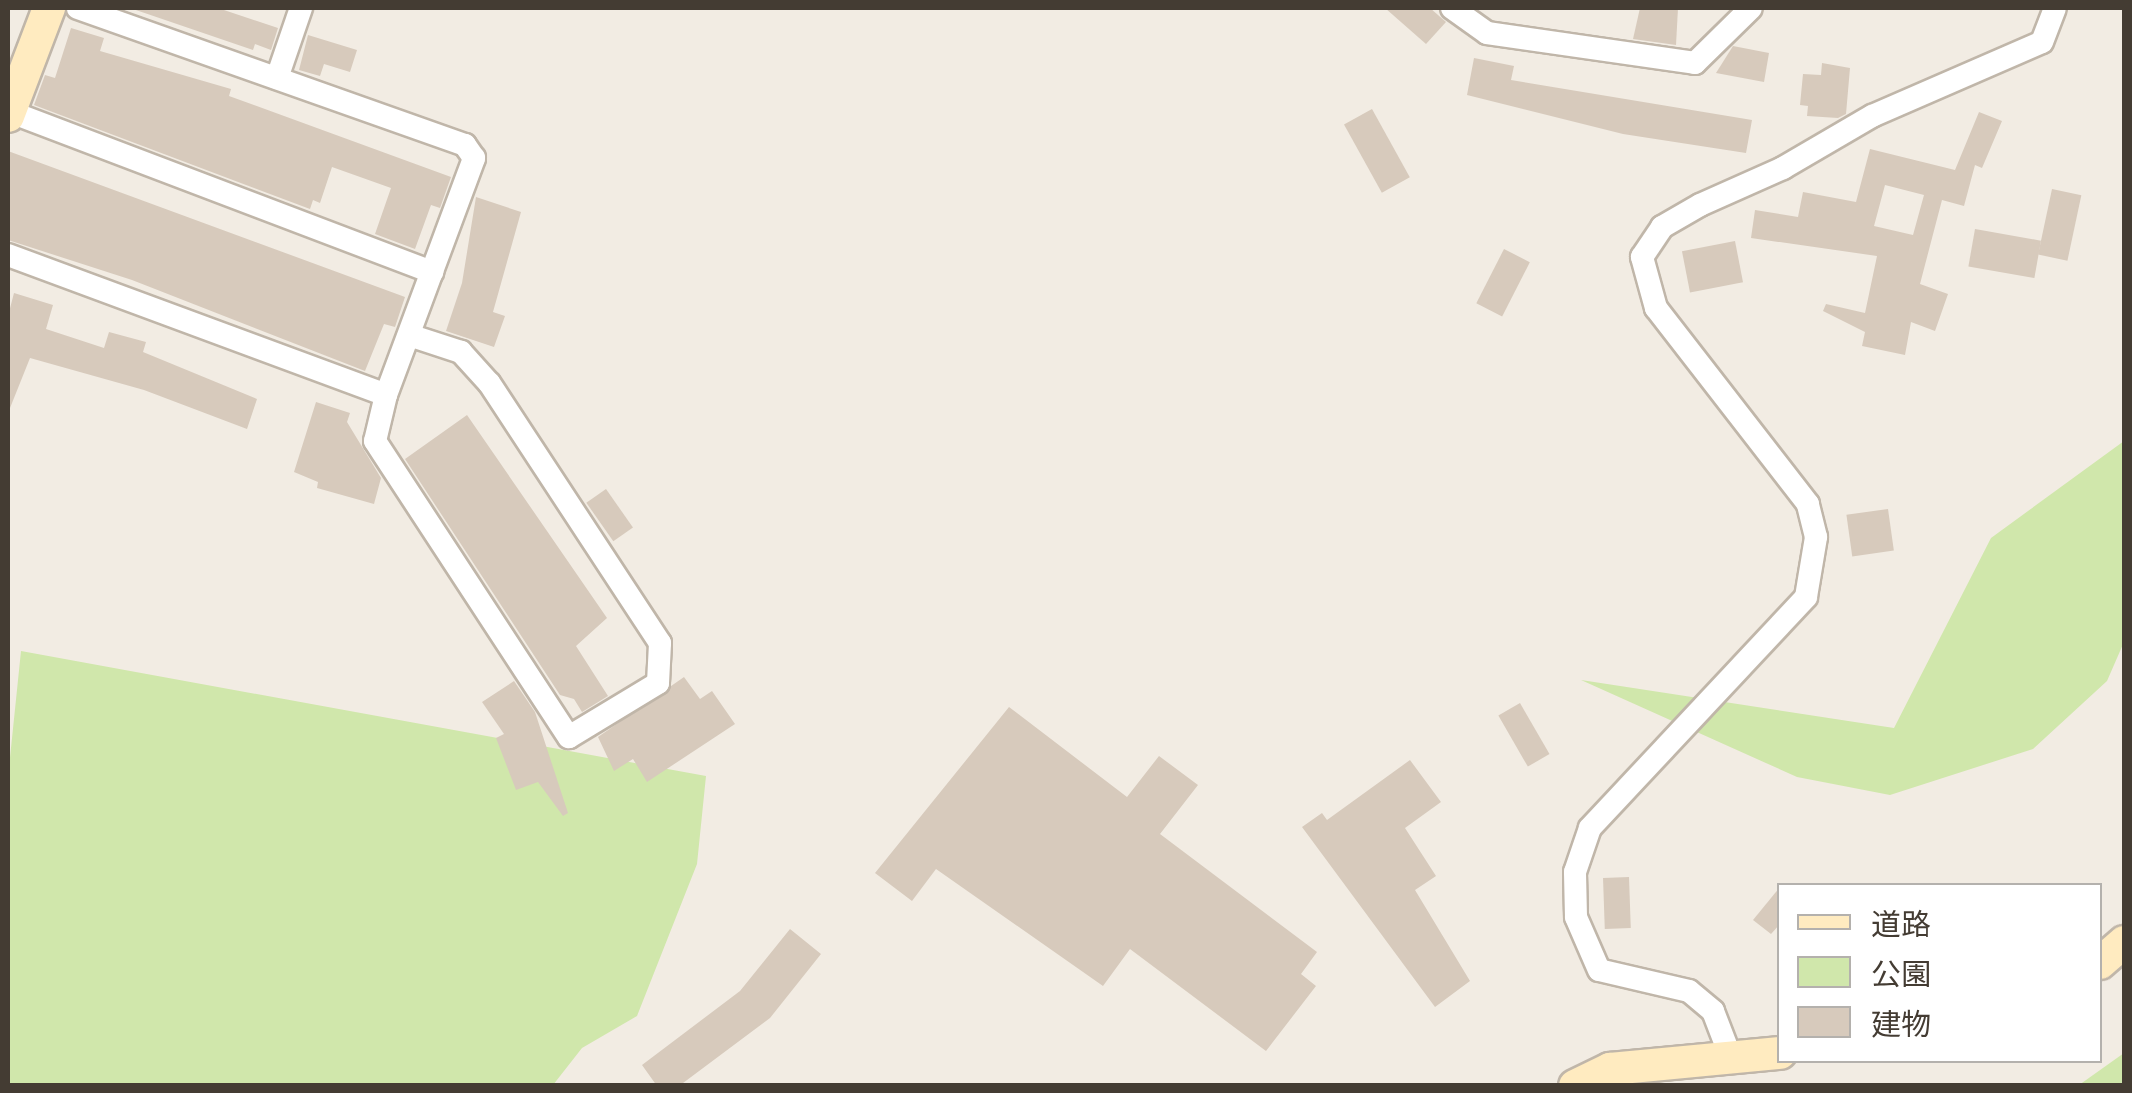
<!DOCTYPE html>
<meta charset="utf-8">
<style>
body{margin:0}
#map{position:relative;width:2132px;height:1093px;overflow:hidden;background:#f2ece3;font-family:Manrope,"Noto Sans JP",sans-serif}
div>[style]{position:absolute}
.green>*{inset:0;background:#d0e7ab}
.building>*{inset:0;background:#d7cabc;transform-origin:0 0}
.roads{filter:drop-shadow(2px 0 #c0b6a9) drop-shadow(-2px 0 #c0b6a9) drop-shadow(0 2px #c0b6a9) drop-shadow(0 -2px #c0b6a9)}
.street>*{height:22px;margin:-11px;padding:0 11px;transform-origin:11px;border-radius:11px;background:#fff}
.secondary>*{height:32px;margin:-16px;padding:0 16px;transform-origin:16px;border-radius:16px;background:#ffebc0}
span{translate:-50% -50%;white-space:nowrap;text-align:center;line-height:1.15;-webkit-text-stroke:9px #fff;paint-order:stroke}
.frame{position:absolute;inset:0;border:10px solid #443c33;pointer-events:none}
.legend{position:absolute;left:1777px;top:883px;width:325px;height:180px;box-sizing:border-box;background:#fff;border:2px solid #b4b1ad;margin:0;padding:12px 18px;list-style:none;font-size:30px;color:#443c33}
.legend li{display:flex;align-items:center;gap:20px;height:50px}
.legend b{width:50px;border:2px solid #b4b1ad}
</style>
<div id="map">
<div class="green">
<div style="clip-path:polygon(2124px 441px,2124px 642px,2107px 681px,2033px 749px,1890px 795px,1797px 777px,1581px 680px,1894px 728px,1991px 538px)"></div>
<div style="clip-path:polygon(21px 651px,706px 776px,697px 864px,637px 1016px,582px 1048px,553px 1085px,8px 1086px,8px 777px)"></div>
<div style="clip-path:polygon(2124px 1053px,2124px 1085px,2079px 1085px)"></div>
</div>
<div class="building">
<div style="clip-path:polygon(130px 8px,218px 8px,278px 28px,271px 50px,255px 44px,253px 50px)"></div>
<div style="clip-path:polygon(1385px 8px,1430px 8px,1446px 22px,1426px 44px)"></div>
<div style="clip-path:polygon(1640px 8px,1678px 8px,1676px 45px,1633px 39px)"></div>
<div style="clip-path:polygon(71px 28px,104px 38px,100px 51px,231px 89px,229px 96px,451px 177px,440px 208px,431px 205px,415px 249px,375px 234px,391px 188px,332px 167px,320px 203px,313px 200px,310px 209px,34px 105px,45px 75px,55px 78px)"></div>
<div style="clip-path:polygon(308px 35px,357px 50px,350px 72px,324px 64px,320px 76px,299px 70px)"></div>
<div style="clip-path:polygon(1733px 46px,1769px 53px,1764px 82px,1716px 73px)"></div>
<div style="clip-path:polygon(1474px 58px,1514px 66px,1511px 80px,1752px 120px,1746px 153px,1623px 134px,1467px 95px)"></div>
<div style="clip-path:polygon(1822px 63px,1850px 68px,1846px 114px,1838px 118px,1807px 116px,1808px 106px,1800px 105px,1803px 74px,1821px 75px)"></div>
<div style="left:1372px;top:109px;width:78px;height:32px;rotate:61deg"></div>
<div style="clip-path:polygon(evenodd,1979px 112px,2002px 121px,1982px 168px,1975px 165px,1964px 206px,1942px 200px,1920px 284px,1948px 294px,1935px 331px,1911px 322px,1905px 355px,1862px 346px,1865px 332px,1823px 311px,1826px 304px,1865px 313px,1877px 256px,1751px 238px,1755px 210px,1798px 217px,1803px 192px,1856px 202px,1870px 149px,1955px 170px,1979px 112px,1885px 185px,1924px 195px,1913px 235px,1874px 226px,1885px 185px)"></div>
<div style="clip-path:polygon(8px 151px,405px 297px,395px 327px,384px 324px,365px 371px,132px 280px,8px 240px)"></div>
<div style="left:2052px;top:189px;width:30px;height:67px;rotate:12deg"></div>
<div style="clip-path:polygon(476px 197px,521px 212px,493px 312px,505px 316px,494px 347px,446px 331px,462px 283px)"></div>
<div style="left:1975px;top:229px;width:67px;height:38px;rotate:10deg"></div>
<div style="left:1735px;top:241px;width:42px;height:54px;rotate:79deg"></div>
<div style="left:1504px;top:249px;width:29px;height:61px;rotate:27deg"></div>
<div style="clip-path:polygon(14px 293px,53px 305px,46px 329px,104px 348px,109px 332px,146px 342px,143px 352px,257px 399px,247px 429px,144px 390px,30px 358px,8px 413px,8px 316px)"></div>
<div style="clip-path:polygon(316px 402px,350px 413px,347px 422px,381px 478px,374px 504px,317px 488px,318px 482px,294px 472px)"></div>
<div style="clip-path:polygon(467px 415px,607px 618px,576px 646px,608px 696px,582px 712px,574px 699px,560px 695px,405px 459px)"></div>
<div style="left:606px;top:489px;width:47px;height:24px;rotate:55deg"></div>
<div style="left:1888px;top:509px;width:42px;height:42px;rotate:82deg"></div>
<div style="clip-path:polygon(684px 677px,700px 699px,712px 691px,735px 724px,647px 782px,633px 759px,614px 771px,598px 737px)"></div>
<div style="clip-path:polygon(514px 681px,535px 712px,568px 813px,563px 816px,538px 782px,516px 790px,496px 738px,504px 734px,482px 702px)"></div>
<div style="left:1520px;top:703px;width:59px;height:25px;rotate:60deg"></div>
<div style="clip-path:polygon(1009px 707px,1127px 797px,1159px 756px,1198px 785px,1160px 834px,1317px 952px,1301px 974px,1316px 986px,1266px 1051px,1130px 949px,1103px 986px,936px 869px,912px 901px,875px 873px)"></div>
<div style="clip-path:polygon(1410px 760px,1441px 802px,1405px 828px,1436px 876px,1415px 890px,1470px 981px,1435px 1007px,1302px 827px,1322px 813px,1327px 820px)"></div>
<div style="left:1629px;top:877px;width:51px;height:26px;rotate:88deg"></div>
<div style="clip-path:polygon(1780px 887px,1780px 924px,1771px 934px,1753px 920px)"></div>
<div style="clip-path:polygon(790px 929px,821px 954px,770px 1018px,679px 1086px,657px 1086px,642px 1065px,740px 991px)"></div>
</div>
<div class="roads">
<div class="street">
<div style="left:1452px;top:8px;width:43px;rotate:35.5deg"></div>
<div style="left:1487px;top:33px;width:210px;rotate:8.2deg"></div>
<div style="left:1695px;top:63px;width:78px;rotate:-44.5deg"></div>
<div style="left:277px;top:78px;width:74px;rotate:-71.1deg"></div>
<div style="left:8px;top:111px;width:454px;rotate:20.8deg"></div>
<div style="left:8px;top:255px;width:403px;rotate:20.3deg"></div>
<div style="left:386px;top:395px;width:253px;rotate:-69.6deg"></div>
<div style="left:474px;top:158px;width:16px;rotate:-125deg"></div>
<div style="left:465px;top:145px;width:411px;rotate:-160.5deg"></div>
<div style="left:386px;top:395px;width:47px;rotate:103.4deg"></div>
<div style="left:375px;top:441px;width:354px;rotate:56.8deg"></div>
<div style="left:569px;top:737px;width:104px;rotate:-31.2deg"></div>
<div style="left:658px;top:683px;width:40px;rotate:-87.1deg"></div>
<div style="left:660px;top:643px;width:311px;rotate:-123.3deg"></div>
<div style="left:489px;top:383px;width:42px;rotate:-132.1deg"></div>
<div style="left:461px;top:352px;width:52px;rotate:-161.9deg"></div>
<div style="left:1731px;top:1058px;width:50px;rotate:-111deg"></div>
<div style="left:1713px;top:1011px;width:31px;rotate:-140deg"></div>
<div style="left:1689px;top:991px;width:92px;rotate:-166.9deg"></div>
<div style="left:1599px;top:970px;width:58px;rotate:-113.5deg"></div>
<div style="left:1576px;top:917px;width:45px;rotate:-91.3deg"></div>
<div style="left:1575px;top:872px;width:46px;rotate:-71.2deg"></div>
<div style="left:1590px;top:828px;width:316px;rotate:-46.9deg"></div>
<div style="left:1806px;top:597px;width:61px;rotate:-80.5deg"></div>
<div style="left:1816px;top:537px;width:34px;rotate:-104deg"></div>
<div style="left:1808px;top:504px;width:248px;rotate:-127.8deg"></div>
<div style="left:1656px;top:308px;width:53px;rotate:-105.4deg"></div>
<div style="left:1642px;top:257px;width:36px;rotate:-56deg"></div>
<div style="left:1662px;top:227px;width:44px;rotate:-30.1deg"></div>
<div style="left:1700px;top:205px;width:91px;rotate:-24deg"></div>
<div style="left:1783px;top:168px;width:103px;rotate:-30.3deg"></div>
<div style="left:1872px;top:116px;width:185px;rotate:-23.5deg"></div>
<div style="left:2042px;top:42px;width:36px;rotate:-69deg"></div>
</div>
<div class="secondary">
<div style="left:8px;top:116px;width:116px;rotate:-69.2deg"></div>
<div style="left:2100px;top:963px;width:32px;rotate:-41deg"></div>
<div style="left:1575px;top:1086px;width:39px;rotate:-26deg"></div>
<div style="left:1610px;top:1069px;width:171px;rotate:-5.4deg"></div>
</div>
</div>
<div class="frame"></div>
<ul class="legend">
<li><b style="height:12px;background:#ffebc0"></b>道路</li>
<li><b style="height:28px;background:#d0e7ab"></b>公園</li>
<li><b style="height:28px;background:#d7cabc"></b>建物</li>
</ul>
</div>
